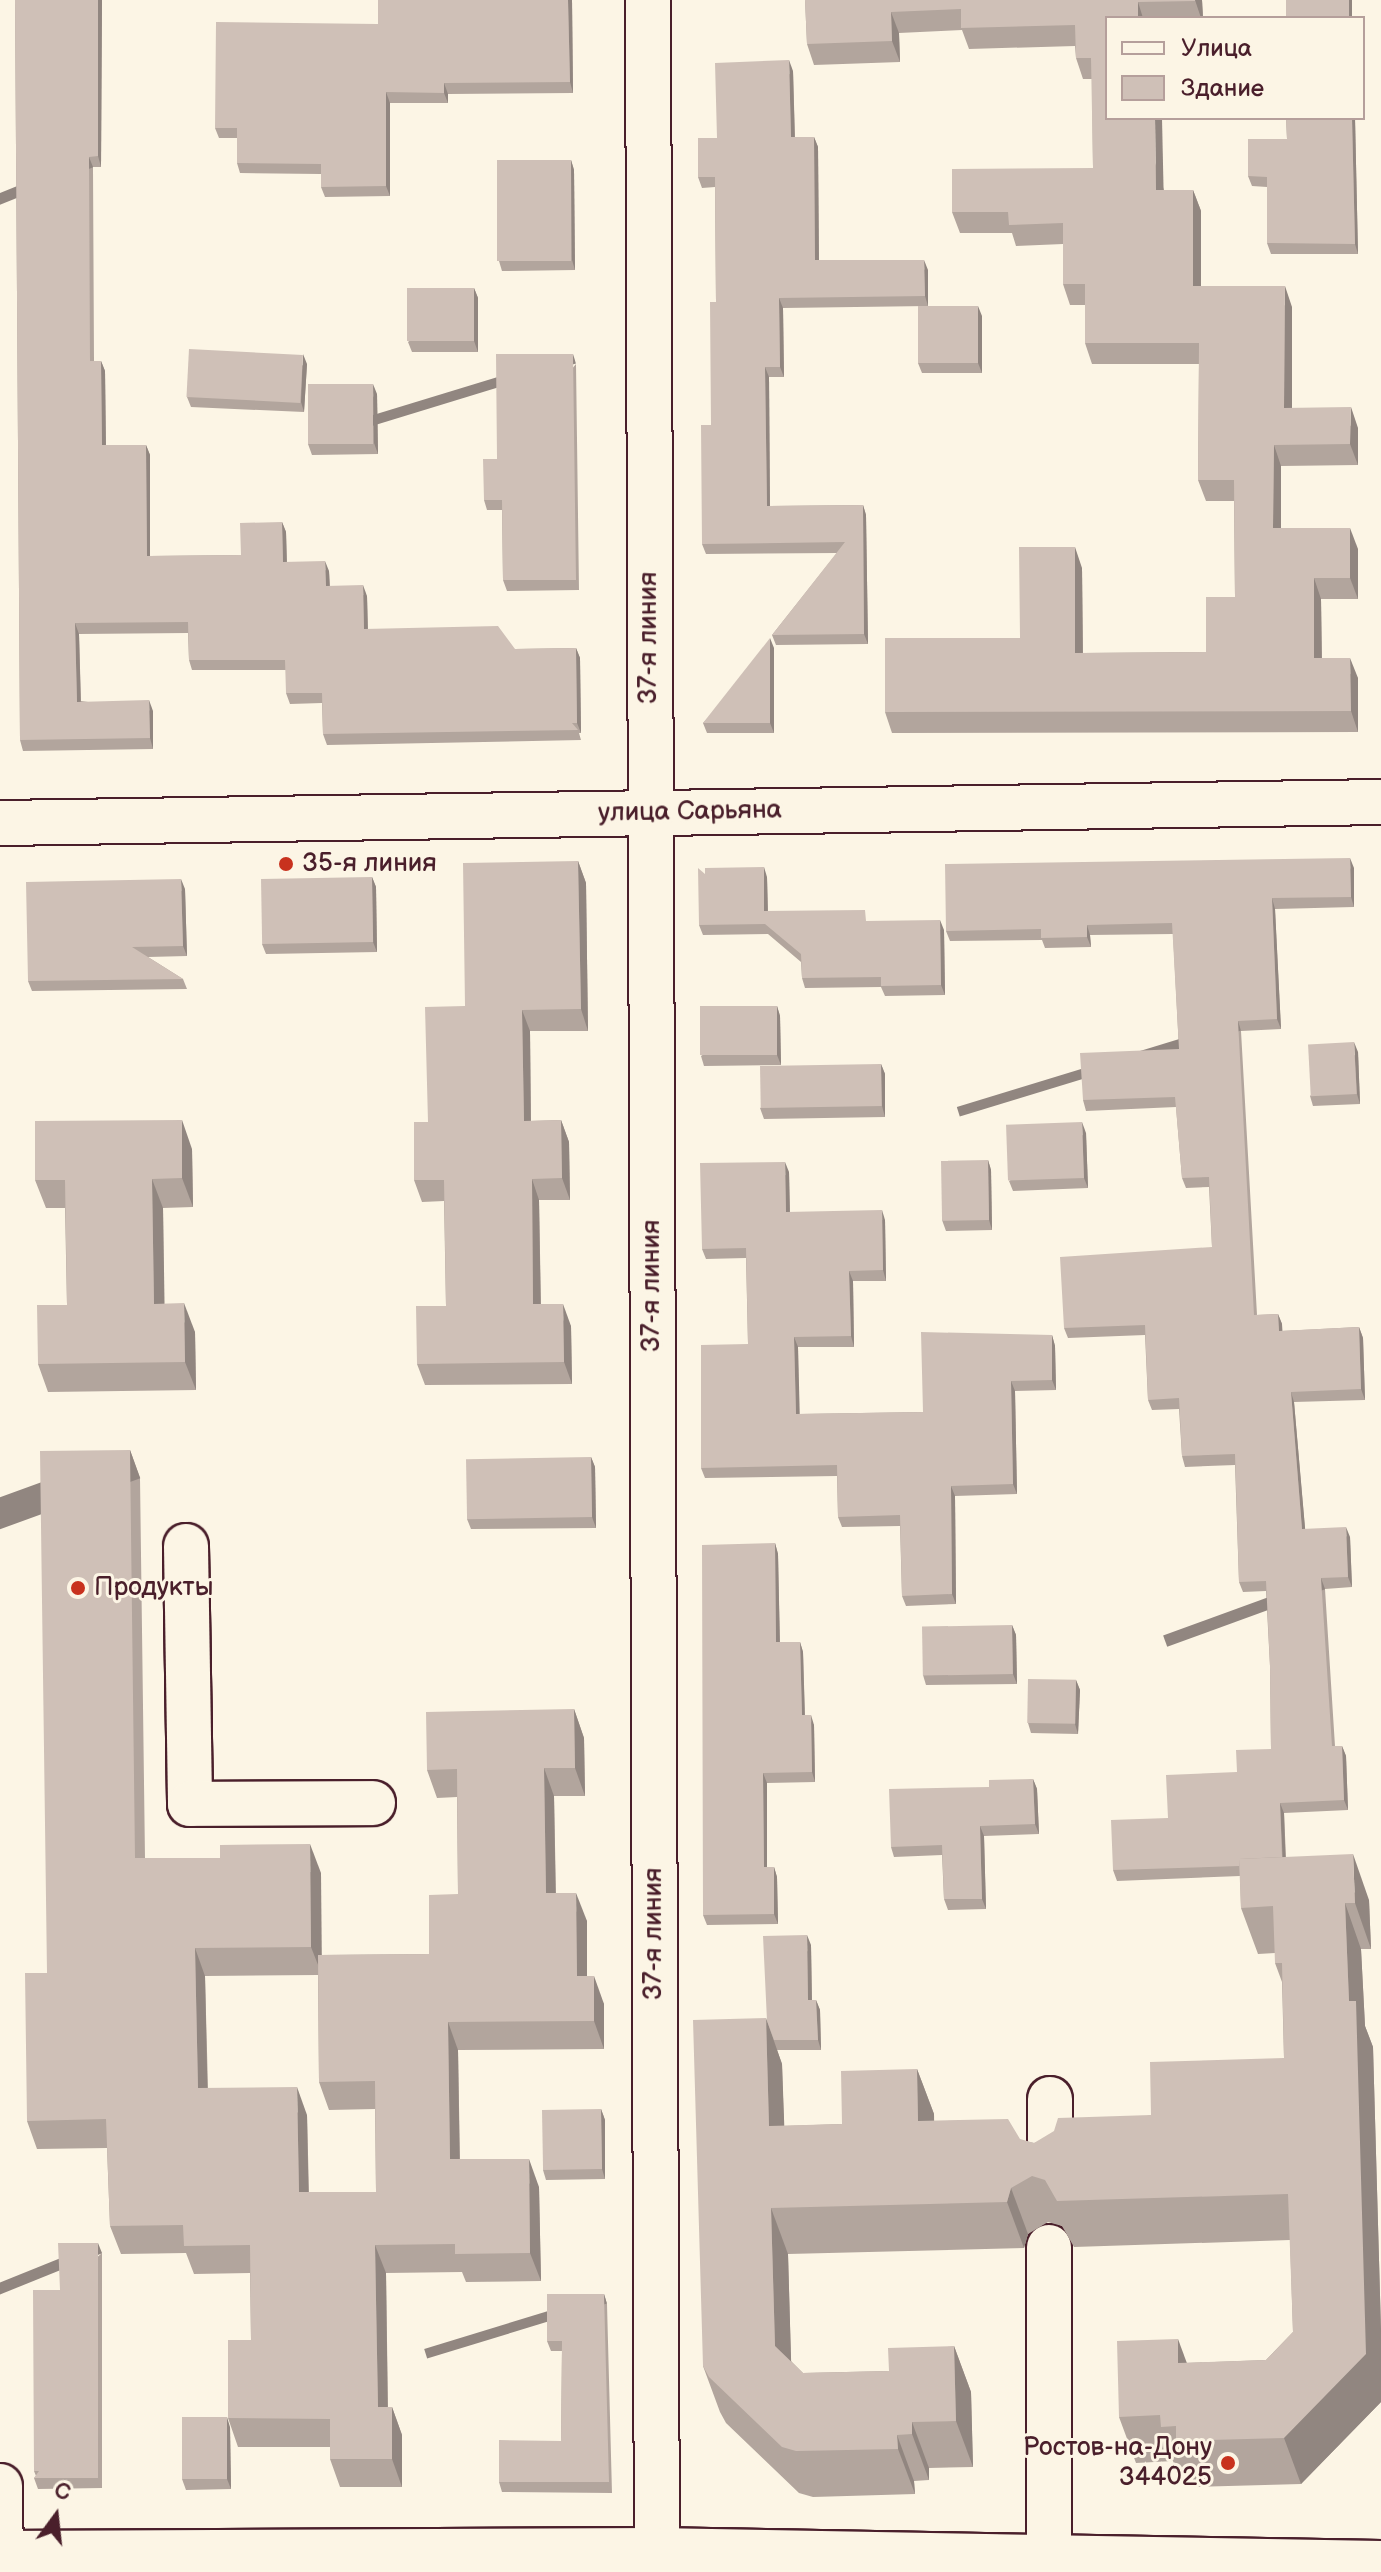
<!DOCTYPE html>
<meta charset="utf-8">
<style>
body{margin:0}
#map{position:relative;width:1381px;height:2572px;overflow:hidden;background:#fcf5e5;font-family:"Balsamiq Sans",sans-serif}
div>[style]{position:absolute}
.roads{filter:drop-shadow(2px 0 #4a1f2b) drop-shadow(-2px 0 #4a1f2b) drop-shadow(0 2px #4a1f2b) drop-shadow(0 -2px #4a1f2b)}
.minor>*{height:44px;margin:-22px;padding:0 22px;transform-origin:22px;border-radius:22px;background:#fcf5e5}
.major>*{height:44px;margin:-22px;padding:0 22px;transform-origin:22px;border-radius:22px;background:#fcf5e5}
.wall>*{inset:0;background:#b2a59d}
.shaded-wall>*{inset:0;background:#918680;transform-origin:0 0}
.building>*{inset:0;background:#cfc0b7;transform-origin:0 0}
.dots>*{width:22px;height:22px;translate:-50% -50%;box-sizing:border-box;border:4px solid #fcf5e5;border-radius:50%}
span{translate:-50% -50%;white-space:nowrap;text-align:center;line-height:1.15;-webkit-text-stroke:6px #fcf5e5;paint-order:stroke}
.street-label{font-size:26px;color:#4a1f2b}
.poi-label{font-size:26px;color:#4a1f2b}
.left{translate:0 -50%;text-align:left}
.right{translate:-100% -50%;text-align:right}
.legend{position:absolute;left:1105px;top:16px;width:260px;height:104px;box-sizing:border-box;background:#fcf5e5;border:2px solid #b59f9b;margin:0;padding:10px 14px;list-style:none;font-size:24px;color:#4a1f2b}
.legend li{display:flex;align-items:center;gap:16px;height:40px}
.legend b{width:40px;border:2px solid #b59f9b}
.north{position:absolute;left:16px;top:2476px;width:80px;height:80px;-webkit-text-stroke:6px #fcf5e5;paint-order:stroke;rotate:15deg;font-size:22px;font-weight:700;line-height:32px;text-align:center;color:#4a1f2b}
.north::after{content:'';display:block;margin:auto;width:28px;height:36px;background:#4a1f2b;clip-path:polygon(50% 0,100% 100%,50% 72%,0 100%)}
</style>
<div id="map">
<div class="roads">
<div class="minor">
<div style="left:648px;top:0;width:2572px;rotate:89.8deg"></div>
<div style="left:186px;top:1546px;width:258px;rotate:89.1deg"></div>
<div style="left:190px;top:1804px;width:183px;rotate:-0.3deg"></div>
<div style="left:1050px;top:2164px;width:65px;rotate:-90deg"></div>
<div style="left:0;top:2486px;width:86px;rotate:89.3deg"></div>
<div style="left:0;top:2553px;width:656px;rotate:-0.26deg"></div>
<div style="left:656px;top:2550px;width:725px;rotate:1.03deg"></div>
<div style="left:1049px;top:2553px;width:306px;rotate:-90deg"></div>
</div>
<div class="major">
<div style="left:0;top:823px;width:1381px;rotate:-0.87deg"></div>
</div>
</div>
<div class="wall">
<div style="clip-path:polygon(15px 0,102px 0,101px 167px,93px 167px,94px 361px,101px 361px,105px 371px,106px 445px,146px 445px,150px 455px,150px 556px,241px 555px,282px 522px,286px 532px,287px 562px,329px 571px,330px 586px,367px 596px,368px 629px,515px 649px,576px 648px,580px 658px,581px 733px,579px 733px,581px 740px,327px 745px,323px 734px,322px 703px,290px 704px,286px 693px,286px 670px,192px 670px,189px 660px,188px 633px,79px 634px,81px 701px,153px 711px,153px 749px,23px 751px,20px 740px)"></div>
<div style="clip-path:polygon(572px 0,573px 93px,448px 94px,448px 103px,390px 103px,390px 196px,325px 197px,321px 187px,321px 174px,240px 173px,237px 163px,237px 138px,219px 138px,215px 128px,378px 24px)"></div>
<div style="clip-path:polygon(805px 0,1202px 0,1203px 18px,1107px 18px,1164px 190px,1193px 190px,1201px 211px,1201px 286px,1292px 307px,1292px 408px,1358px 428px,1358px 465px,1281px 466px,1281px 528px,1358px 549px,1358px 599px,1321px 599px,1322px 658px,1358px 678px,1358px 732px,892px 733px,885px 712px,1020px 638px,1082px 568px,1083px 653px,1206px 652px,1235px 597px,1234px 501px,1206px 501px,1198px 480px,1199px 364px,1092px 364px,1085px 343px,1085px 305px,1070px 305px,1063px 284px,1063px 244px,1016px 246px,1012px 233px,960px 233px,952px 212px,1093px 168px,1092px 79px,1083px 79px,1076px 58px,1075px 46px,969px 49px,962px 30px,899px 33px,900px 62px,814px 65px,807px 44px)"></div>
<div style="clip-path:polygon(793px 71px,795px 137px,814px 137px,818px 147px,819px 260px,928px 270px,928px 306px,783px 308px,784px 377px,769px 377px,770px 506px,863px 505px,866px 515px,868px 644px,776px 645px,772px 635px,837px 553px,706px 554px,702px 544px,711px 425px,716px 302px,715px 187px,702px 188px,698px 177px,717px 138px)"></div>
<div style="clip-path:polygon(1286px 118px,1355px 118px,1358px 254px,1271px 254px,1267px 243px,1267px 187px,1252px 186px,1248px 176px,1287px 139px)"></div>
<div style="clip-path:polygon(571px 160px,574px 170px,575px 270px,502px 271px,499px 261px)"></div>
<div style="clip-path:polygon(474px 288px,478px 298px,478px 352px,412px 352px,408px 342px)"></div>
<div style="clip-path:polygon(982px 316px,982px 373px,922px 373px,918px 363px)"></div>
<div style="clip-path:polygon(307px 364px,304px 412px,191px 407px,187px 397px)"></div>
<div style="clip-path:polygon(576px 364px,579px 590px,507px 591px,503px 580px,502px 510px,487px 510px,484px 500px,497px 459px)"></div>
<div style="clip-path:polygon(377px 394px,378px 454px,312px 455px,308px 444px)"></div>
<div style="clip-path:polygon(774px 648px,774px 733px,707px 733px,703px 723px)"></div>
<div style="clip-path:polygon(578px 861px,586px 883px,588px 1031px,530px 1031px,531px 1121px,561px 1120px,569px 1142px,570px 1200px,539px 1200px,541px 1304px,571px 1326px,572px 1384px,425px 1385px,417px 1364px,446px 1306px,444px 1201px,422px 1202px,414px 1180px,428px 1122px,465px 1006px)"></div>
<div style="clip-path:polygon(1354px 868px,1354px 907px,1275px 909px,1281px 1029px,1241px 1031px,1257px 1315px,1278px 1314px,1282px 1324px,1282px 1331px,1359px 1327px,1363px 1338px,1365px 1400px,1294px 1402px,1305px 1529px,1350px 1537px,1352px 1587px,1325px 1589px,1335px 1746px,1342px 1746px,1346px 1756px,1348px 1810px,1284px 1813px,1286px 1857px,1369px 1900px,1371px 1949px,1361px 1949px,1365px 2026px,1373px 2047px,1381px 2330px,1381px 2402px,1301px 2484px,1193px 2487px,1188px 2473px,1177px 2473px,1173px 2461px,1136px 2463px,1119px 2417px,1186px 2363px,1266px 2360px,1293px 2332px,1290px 2240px,1074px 2247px,1062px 2226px,1048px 2222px,1028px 2234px,1024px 2248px,788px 2254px,791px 2361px,803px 2373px,889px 2371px,954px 2346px,971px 2392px,973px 2467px,929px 2468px,929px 2480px,914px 2481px,915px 2494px,813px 2497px,799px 2493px,726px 2423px,720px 2412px,703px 2366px,767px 2021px,811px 1945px,812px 2000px,816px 2000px,820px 2010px,821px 2050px,777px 2050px,782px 2064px,784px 2126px,842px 2124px,917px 2069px,934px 2114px,934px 2121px,1034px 2143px,1151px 2115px,1284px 2058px,1282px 1982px,1275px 1963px,1275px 1953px,1258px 1954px,1241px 1908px,1240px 1876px,1117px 1881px,1113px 1870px,1168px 1818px,1271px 1749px,1270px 1666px,1266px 1591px,1243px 1592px,1239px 1582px,1235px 1465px,1185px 1467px,1182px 1456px,1179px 1409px,1152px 1410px,1148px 1400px,1145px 1335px,1068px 1338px,1064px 1328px,1212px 1247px,1209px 1187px,1186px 1188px,1182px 1178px,1176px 1107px,1086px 1111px,1083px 1100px,1179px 1049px,1173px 934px,1090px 935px,1091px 947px,1045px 948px,1042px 940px,950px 941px,946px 931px)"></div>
<div style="clip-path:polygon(705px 874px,767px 877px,768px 911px,944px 930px,945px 995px,885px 996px,881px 987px,805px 988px,802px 978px,801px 962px,768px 934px,703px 935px,699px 925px)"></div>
<div style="clip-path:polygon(372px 877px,376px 887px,377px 952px,266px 954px,262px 944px)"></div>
<div style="clip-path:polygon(185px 889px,187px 956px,148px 957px,183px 979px,187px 989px,32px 991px,28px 981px)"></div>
<div style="clip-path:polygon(777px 1006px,780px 1016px,781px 1065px,704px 1066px,701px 1056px)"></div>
<div style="clip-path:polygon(1358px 1052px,1360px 1104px,1313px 1106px,1310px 1096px)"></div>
<div style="clip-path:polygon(881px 1064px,885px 1074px,885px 1117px,764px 1119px,760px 1108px)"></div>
<div style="clip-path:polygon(1086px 1133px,1088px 1188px,1013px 1191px,1009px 1181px)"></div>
<div style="clip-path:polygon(192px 1149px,193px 1207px,163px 1208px,164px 1304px,195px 1332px,196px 1390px,48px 1392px,38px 1364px,67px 1305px,65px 1208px,46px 1208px,35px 1180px)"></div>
<div style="clip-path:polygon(988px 1160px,991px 1170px,992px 1230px,946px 1231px,942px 1220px)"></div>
<div style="clip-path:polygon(789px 1172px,790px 1212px,885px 1220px,886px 1281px,853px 1281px,854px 1347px,798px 1347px,799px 1414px,923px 1412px,1052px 1335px,1055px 1346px,1056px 1390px,1015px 1391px,1017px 1494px,955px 1496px,956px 1604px,906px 1606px,902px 1596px,900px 1526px,842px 1527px,838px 1517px,837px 1476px,705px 1478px,701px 1468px,748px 1344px,746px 1258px,706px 1259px,702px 1249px)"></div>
<div style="clip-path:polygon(evenodd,130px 1450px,140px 1478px,145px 1858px,321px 1873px,321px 1955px,429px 1954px,458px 1894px,457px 1797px,437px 1798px,427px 1770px,574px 1709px,584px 1738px,585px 1796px,554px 1796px,556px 1893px,587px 1921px,587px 1976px,604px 2004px,604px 2049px,458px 2050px,460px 2159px,539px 2187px,541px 2281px,466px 2282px,462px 2272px,386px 2273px,388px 2407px,392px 2407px,402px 2435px,402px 2487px,340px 2487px,330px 2459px,330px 2447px,238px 2447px,228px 2418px,251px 2340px,250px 2273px,194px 2274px,186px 2253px,121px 2254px,110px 2226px,107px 2148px,37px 2149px,27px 2121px,47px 1973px,130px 1450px,318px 1975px,319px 2082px,329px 2110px,375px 2109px,376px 2192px,309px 2192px,307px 2115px,208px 2088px,205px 1976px,318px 1975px)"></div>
<div style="clip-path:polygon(591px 1457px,595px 1467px,596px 1528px,471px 1529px,467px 1519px)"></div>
<div style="clip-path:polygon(775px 1543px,778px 1554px,780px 1642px,800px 1642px,803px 1652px,805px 1715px,814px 1725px,815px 1782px,767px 1783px,767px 1867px,774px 1867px,777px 1877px,778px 1924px,707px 1925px,703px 1915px)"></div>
<div style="clip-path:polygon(1012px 1625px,1016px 1635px,1017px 1684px,926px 1685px,923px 1675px)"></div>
<div style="clip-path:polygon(1076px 1680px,1080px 1690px,1078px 1734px,1031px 1733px,1028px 1723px)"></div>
<div style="clip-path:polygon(1033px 1779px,1037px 1789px,1039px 1834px,984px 1836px,986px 1909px,948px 1910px,944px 1899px,942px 1855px,894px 1857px,891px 1847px,989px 1787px)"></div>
<div style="clip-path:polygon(601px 2109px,605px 2120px,605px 2179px,546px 2180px,543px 2170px)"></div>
<div style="clip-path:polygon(102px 2253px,102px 2488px,38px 2489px,34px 2478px,36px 2476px,34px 2471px,60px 2290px)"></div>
<div style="clip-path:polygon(604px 2294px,607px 2304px,612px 2493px,502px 2492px,499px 2482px,561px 2441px,562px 2351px,551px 2351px,547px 2341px)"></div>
<div style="clip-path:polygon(230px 2427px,231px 2489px,186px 2490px,182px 2479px)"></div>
</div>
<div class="shaded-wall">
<div style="clip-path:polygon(98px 0,102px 0,101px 167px,98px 156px)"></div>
<div style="clip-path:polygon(568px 0,572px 0,573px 93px,570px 82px)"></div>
<div style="clip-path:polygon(1195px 0,1202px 0,1203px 18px,1201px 18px)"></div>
<div style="left:1349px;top:0;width:3px;height:18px"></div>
<div style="clip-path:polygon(1138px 2px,1143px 18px,1138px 18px)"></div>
<div style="clip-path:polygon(891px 12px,899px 33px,900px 62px,892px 41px)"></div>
<div style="clip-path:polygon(789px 60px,793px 71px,795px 147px,791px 137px)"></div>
<div style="clip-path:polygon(444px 83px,448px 94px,448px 103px,444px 93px)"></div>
<div style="clip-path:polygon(386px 92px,390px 103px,390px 196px,386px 186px)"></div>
<div style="clip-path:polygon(1155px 118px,1162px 118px,1164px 210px,1156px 190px)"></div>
<div style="clip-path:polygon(1352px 118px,1355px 118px,1358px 254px,1355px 244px)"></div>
<div style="clip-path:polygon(814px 137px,818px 147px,819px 270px,815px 260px)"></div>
<div style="left:89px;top:157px;width:11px;height:204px;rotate:68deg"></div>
<div style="clip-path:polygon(571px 160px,574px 170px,575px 270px,572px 260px)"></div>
<div style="clip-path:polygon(1193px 190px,1201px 211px,1201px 307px,1193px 286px)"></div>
<div style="clip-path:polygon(924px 260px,928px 270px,928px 306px,925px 296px)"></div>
<div style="clip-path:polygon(1285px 286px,1292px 307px,1292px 429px,1284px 408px)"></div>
<div style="clip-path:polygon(474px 288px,478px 298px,478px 352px,474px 341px)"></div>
<div style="clip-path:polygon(779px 298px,783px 308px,784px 377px,780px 367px)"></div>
<div style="clip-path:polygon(978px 306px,982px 316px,982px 373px,978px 363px)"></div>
<div style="clip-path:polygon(303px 354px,307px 364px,304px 412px,301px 402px)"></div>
<div style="left:573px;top:354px;width:10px;height:226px;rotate:73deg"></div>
<div style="clip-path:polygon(101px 361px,105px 371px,106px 455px,102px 445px)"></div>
<div style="clip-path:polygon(765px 367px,769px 377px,770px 516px,767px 506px)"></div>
<div style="clip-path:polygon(373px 384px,377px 394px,378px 454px,374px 443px)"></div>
<div style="clip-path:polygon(1351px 407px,1358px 428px,1358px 465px,1350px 444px)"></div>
<div style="clip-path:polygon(146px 445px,150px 455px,150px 567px,147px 556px)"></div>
<div style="clip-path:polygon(1274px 445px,1281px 466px,1281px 549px,1273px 528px)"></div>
<div style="clip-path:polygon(863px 505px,866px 515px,868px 644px,864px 634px)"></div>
<div style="clip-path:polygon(282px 522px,286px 532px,287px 572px,283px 562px)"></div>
<div style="clip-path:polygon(1350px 528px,1358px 549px,1358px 599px,1350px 578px)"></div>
<div style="clip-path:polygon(1075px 547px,1082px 568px,1083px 674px,1075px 653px)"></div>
<div style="clip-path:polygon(325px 561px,329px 571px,330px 596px,326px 586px)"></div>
<div style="clip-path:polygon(1314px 578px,1321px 599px,1322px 679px,1314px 658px)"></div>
<div style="clip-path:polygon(363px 585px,367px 596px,368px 639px,364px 629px)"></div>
<div style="clip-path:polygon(75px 623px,79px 634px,81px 712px,77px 702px)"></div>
<div style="clip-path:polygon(770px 638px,774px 648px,774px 733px,770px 723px)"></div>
<div style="clip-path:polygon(576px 648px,580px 658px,581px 733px,577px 723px)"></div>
<div style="clip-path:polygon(1350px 658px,1358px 678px,1358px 732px,1351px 711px)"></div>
<div style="clip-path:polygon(149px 700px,153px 711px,153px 749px,150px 738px)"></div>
<div style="clip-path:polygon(1350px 858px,1354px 868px,1354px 907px,1351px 897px)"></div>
<div style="clip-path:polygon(578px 861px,586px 883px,588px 1031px,581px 1009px)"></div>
<div style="clip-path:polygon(764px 867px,767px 877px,768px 921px,764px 911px)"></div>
<div style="clip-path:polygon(372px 877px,376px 887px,377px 952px,373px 942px)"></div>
<div style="clip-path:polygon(181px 879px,185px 889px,187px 956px,183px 946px)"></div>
<div style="clip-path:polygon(1272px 898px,1275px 909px,1281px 1029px,1277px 1019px)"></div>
<div style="clip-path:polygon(940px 920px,944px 930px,945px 995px,941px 985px)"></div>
<div style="clip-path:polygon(1087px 925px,1090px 935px,1091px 947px,1087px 937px)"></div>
<div style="clip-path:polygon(777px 1006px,780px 1016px,781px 1065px,777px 1055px)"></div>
<div style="clip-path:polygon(522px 1010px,530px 1031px,531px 1142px,524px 1121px)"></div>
<div style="left:1238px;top:1021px;width:10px;height:294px;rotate:73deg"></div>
<div style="clip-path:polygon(1354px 1042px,1358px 1052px,1360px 1104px,1357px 1094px)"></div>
<div style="clip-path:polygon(881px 1064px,885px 1074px,885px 1117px,882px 1106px)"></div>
<div style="clip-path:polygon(182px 1120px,192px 1149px,193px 1207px,182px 1178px)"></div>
<div style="clip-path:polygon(561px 1120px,569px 1142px,570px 1200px,562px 1178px)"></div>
<div style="clip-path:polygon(1082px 1122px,1086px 1133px,1088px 1188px,1084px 1178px)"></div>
<div style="clip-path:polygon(988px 1160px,991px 1170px,992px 1230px,989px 1220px)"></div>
<div style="clip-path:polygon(785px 1162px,789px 1172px,790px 1222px,786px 1212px)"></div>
<div style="clip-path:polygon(152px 1179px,163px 1208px,165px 1333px,154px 1304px)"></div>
<div style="clip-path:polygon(532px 1179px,539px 1200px,541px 1325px,533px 1304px)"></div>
<div style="clip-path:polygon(882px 1210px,885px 1220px,886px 1281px,883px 1270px)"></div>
<div style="clip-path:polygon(849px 1271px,853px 1281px,854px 1347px,851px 1336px)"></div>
<div style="clip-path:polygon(184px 1303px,195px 1332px,196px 1390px,185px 1362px)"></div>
<div style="clip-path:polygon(563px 1304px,571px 1326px,572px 1384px,564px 1362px)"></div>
<div style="clip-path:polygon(1278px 1314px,1282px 1324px,1283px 1341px,1279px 1331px)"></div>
<div style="clip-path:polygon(1359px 1327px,1363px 1338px,1365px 1400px,1361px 1389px)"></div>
<div style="clip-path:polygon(1052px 1335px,1055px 1346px,1056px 1390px,1052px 1380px)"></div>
<div style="clip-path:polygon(794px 1337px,798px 1347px,800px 1424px,796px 1414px)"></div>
<div style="clip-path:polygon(1011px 1381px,1015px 1391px,1017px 1494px,1013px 1484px)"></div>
<div style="clip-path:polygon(1291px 1392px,1294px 1402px,1306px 1539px,1302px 1529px)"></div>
<div style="left:130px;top:1450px;width:30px;height:408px;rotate:70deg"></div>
<div style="clip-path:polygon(591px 1457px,595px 1467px,596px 1528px,592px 1517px)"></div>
<div style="clip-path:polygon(951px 1486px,955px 1496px,956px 1604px,952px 1594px)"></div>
<div style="clip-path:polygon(1346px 1527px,1350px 1537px,1352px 1587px,1348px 1577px)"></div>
<div style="clip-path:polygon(775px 1543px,778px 1554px,780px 1652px,776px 1642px)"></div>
<div style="left:1321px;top:1578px;width:12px;height:168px;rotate:70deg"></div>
<div style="clip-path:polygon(1012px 1625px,1016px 1635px,1017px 1684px,1013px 1674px)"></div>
<div style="clip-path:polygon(800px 1642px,803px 1652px,805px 1725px,802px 1715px)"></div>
<div style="clip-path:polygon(1076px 1680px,1080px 1690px,1078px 1734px,1075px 1724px)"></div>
<div style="clip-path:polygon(574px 1709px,584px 1738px,585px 1796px,575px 1768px)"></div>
<div style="clip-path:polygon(811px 1715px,814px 1725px,815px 1782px,812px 1772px)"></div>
<div style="clip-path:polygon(1342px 1746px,1346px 1756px,1348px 1810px,1344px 1800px)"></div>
<div style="clip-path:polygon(544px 1768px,554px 1796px,556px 1921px,546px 1893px)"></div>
<div style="clip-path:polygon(763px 1773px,767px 1783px,767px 1877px,764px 1867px)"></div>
<div style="clip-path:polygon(1033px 1779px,1037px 1789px,1039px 1834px,1035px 1824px)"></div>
<div style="clip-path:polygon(1280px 1803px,1284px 1813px,1286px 1875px,1283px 1865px)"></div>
<div style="clip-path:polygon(980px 1826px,984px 1836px,986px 1909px,982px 1899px)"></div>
<div style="clip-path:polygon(310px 1844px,321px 1873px,322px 1975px,311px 1947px)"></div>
<div style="clip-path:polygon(1353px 1854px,1369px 1900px,1371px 1949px,1355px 1903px)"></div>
<div style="clip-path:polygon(774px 1867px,777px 1877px,778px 1924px,774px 1914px)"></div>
<div style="clip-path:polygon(576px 1893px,587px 1921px,587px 2004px,577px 1976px)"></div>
<div style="clip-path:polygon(1345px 1903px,1361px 1949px,1365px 2026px,1373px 2047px,1381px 2330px,1381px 2402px,1301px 2484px,1284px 2438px,1349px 2001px)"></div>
<div style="clip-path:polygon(807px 1935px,811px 1945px,812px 2010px,808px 2000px)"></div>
<div style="clip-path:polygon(195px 1948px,205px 1976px,208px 2116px,198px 2088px)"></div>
<div style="clip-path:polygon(594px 1976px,604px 2004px,604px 2049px,594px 2021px)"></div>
<div style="clip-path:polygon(816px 2000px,820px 2010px,821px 2050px,818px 2040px)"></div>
<div style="clip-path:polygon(766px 2018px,782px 2064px,786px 2172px,769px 2126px)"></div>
<div style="clip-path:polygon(448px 2022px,458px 2050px,460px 2187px,450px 2159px)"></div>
<div style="clip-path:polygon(917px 2069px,934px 2114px,935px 2167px,918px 2121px)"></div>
<div style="clip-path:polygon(297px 2087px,307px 2115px,309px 2221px,299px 2192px)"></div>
<div style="clip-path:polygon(601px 2109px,605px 2120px,605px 2179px,602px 2169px)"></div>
<div style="clip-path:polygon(529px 2159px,539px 2187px,541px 2281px,530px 2253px)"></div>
<div style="clip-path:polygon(1011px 2188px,1028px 2234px,1024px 2248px,1007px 2202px)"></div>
<div style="clip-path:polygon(771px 2208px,788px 2254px,792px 2392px,775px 2346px)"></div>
<div style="left:98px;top:2243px;width:11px;height:235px;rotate:68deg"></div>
<div style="clip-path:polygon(375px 2245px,386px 2273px,388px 2435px,378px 2407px)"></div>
<div style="left:604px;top:2294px;width:10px;height:188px;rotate:73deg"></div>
<div style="clip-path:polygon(1178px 2339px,1195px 2385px,1178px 2363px)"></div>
<div style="clip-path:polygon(954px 2346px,971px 2392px,973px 2467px,956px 2421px)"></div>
<div style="clip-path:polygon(392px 2407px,402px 2435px,402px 2487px,392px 2459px)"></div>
<div style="clip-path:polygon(227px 2417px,230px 2427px,231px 2489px,227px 2479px)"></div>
<div style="clip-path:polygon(912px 2422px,929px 2468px,929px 2480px,912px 2434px)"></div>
<div style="clip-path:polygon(897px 2435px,914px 2481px,915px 2494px,898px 2449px)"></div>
</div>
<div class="building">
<div style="clip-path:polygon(15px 0,98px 0,98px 156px,89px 157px,90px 361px,101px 361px,102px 445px,146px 445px,147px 556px,241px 555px,240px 523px,282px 522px,283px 562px,325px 561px,326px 586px,363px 585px,364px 629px,498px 626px,515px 649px,576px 648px,577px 723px,572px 723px,578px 730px,323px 734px,322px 693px,286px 693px,285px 660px,189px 660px,188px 622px,75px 623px,77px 702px,149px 700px,150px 738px,20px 740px)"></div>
<div style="clip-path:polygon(378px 0,568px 0,570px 82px,444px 83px,444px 93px,386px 92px,386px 186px,321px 187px,321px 164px,237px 163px,237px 128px,215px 128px,216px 22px,378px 24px)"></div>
<div style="clip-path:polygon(805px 0,1195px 0,1195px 1px,1138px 2px,1138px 18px,1107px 18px,1107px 118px,1155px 118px,1156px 190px,1193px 190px,1193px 286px,1285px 286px,1284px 408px,1351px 407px,1350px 444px,1274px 445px,1273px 528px,1350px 528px,1350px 578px,1314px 578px,1314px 658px,1350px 658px,1351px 711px,885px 712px,885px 638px,1020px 638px,1019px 547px,1075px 547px,1075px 653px,1206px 652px,1206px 597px,1235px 597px,1234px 480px,1198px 480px,1199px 343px,1085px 343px,1085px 284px,1063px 284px,1063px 223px,1009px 225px,1008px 212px,952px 212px,952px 169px,1093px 168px,1091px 58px,1076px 58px,1075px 25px,961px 28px,961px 9px,891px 12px,892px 41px,807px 44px)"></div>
<div style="left:1286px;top:0;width:63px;height:18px"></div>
<div style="clip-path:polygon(789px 60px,791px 137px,814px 137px,815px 260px,924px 260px,925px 296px,779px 298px,780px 367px,765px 367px,767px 506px,863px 505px,864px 634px,772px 635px,845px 542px,702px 544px,701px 425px,711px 425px,710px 302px,716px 302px,715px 177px,698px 177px,698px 138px,717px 138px,715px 63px)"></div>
<div style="clip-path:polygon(1286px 118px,1352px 118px,1355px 244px,1267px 243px,1267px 177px,1248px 176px,1248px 139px,1287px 139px)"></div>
<div style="left:497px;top:160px;width:74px;height:101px"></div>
<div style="left:474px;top:288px;width:53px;height:67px;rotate:90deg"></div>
<div style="left:978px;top:306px;width:57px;height:60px;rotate:90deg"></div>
<div style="left:189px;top:349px;width:114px;height:48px;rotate:3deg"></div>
<div style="clip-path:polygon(496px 354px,573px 354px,576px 580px,503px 580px,502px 500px,484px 500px,483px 459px,497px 459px)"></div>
<div style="left:308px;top:384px;width:65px;height:60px"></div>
<div style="clip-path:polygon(770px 638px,770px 723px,703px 723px)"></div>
<div style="clip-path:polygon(1350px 858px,1351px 897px,1272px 898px,1277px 1019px,1238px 1021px,1254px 1315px,1278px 1314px,1279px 1331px,1359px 1327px,1361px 1389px,1291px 1392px,1302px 1529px,1346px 1527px,1348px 1577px,1321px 1578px,1332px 1746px,1342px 1746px,1344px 1800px,1280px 1803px,1282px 1857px,1239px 1859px,1239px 1866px,1113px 1870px,1111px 1820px,1168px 1818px,1166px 1775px,1237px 1772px,1236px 1750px,1271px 1749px,1270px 1666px,1266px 1581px,1239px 1582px,1235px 1454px,1182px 1456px,1179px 1398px,1148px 1400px,1145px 1325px,1064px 1328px,1060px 1257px,1212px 1247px,1209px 1177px,1182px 1178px,1175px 1097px,1083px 1100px,1080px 1053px,1179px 1049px,1172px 923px,1087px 925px,1087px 937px,1041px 938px,1041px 929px,946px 931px,945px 864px)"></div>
<div style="clip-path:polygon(578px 861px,581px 1009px,522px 1010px,524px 1121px,561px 1120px,562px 1178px,532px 1179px,533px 1304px,563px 1304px,564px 1362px,417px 1364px,416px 1306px,446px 1306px,444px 1180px,414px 1180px,414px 1122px,428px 1122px,425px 1007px,465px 1006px,463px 863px)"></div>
<div style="clip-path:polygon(764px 867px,764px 911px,865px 910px,866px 921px,940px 920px,941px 985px,881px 986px,881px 977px,802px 978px,801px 954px,765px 924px,699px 925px,698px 868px,705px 874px,705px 868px)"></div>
<div style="left:372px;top:877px;width:65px;height:111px;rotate:89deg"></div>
<div style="clip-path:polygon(181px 879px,183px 946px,132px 947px,183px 979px,28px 981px,26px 882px)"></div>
<div style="left:777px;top:1006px;width:49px;height:77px;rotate:90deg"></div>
<div style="left:1354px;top:1042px;width:52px;height:46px;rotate:87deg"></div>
<div style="left:881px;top:1064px;width:42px;height:121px;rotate:89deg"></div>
<div style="clip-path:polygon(182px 1120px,182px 1178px,152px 1179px,154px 1304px,184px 1303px,185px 1362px,38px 1364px,37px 1305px,67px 1305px,65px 1180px,35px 1180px,35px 1121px)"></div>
<div style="left:1082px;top:1122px;width:56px;height:76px;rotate:88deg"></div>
<div style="left:988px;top:1160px;width:60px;height:47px;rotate:89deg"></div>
<div style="clip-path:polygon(785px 1162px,786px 1212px,882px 1210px,883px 1270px,849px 1271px,851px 1336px,794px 1337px,796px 1414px,923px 1412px,921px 1332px,1052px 1335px,1052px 1380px,1011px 1381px,1013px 1484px,951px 1486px,952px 1594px,902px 1596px,900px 1515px,838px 1517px,837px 1465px,701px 1468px,701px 1345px,748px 1344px,746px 1248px,702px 1249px,700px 1163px)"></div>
<div style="clip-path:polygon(130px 1450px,135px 1858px,220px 1858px,220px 1845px,310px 1844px,311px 1947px,195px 1948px,198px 2088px,297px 2087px,299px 2192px,376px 2192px,375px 2081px,319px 2082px,318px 1955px,429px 1954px,429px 1895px,458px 1894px,457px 1769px,427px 1770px,426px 1712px,574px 1709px,575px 1768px,544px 1768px,546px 1893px,576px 1893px,577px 1976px,594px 1976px,594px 2021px,448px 2022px,450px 2159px,529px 2159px,530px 2253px,455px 2254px,455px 2244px,375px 2245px,378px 2407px,392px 2407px,392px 2459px,330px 2459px,330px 2419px,228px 2418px,228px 2340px,251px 2340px,250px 2245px,184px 2246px,183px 2225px,110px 2226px,106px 2119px,27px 2121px,25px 1973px,47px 1973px,40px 1451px)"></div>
<div style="left:591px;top:1457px;width:60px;height:125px;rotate:89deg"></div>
<div style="clip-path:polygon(775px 1543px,776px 1642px,800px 1642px,802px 1715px,811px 1715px,812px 1772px,763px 1773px,764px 1867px,774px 1867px,774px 1914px,703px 1915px,702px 1545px)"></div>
<div style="left:1012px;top:1625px;width:49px;height:90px;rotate:89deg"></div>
<div style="left:1028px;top:1679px;width:48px;height:44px;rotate:1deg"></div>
<div style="clip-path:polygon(1033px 1779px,1035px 1824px,980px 1826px,982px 1899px,944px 1899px,942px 1845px,891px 1847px,889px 1789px,989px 1787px,989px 1780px)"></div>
<div style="clip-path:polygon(1353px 1854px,1355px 1903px,1345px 1903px,1349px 2001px,1356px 2001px,1366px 2354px,1284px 2438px,1176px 2441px,1176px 2426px,1161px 2427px,1160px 2415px,1119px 2417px,1117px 2341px,1178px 2339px,1178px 2363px,1266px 2360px,1293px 2332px,1288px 2194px,1057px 2201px,1045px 2180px,1032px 2176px,1011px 2188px,1007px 2202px,771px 2208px,775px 2346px,803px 2373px,889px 2371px,888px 2348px,954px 2346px,956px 2421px,912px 2422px,912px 2434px,897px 2435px,898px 2449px,796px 2451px,782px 2447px,709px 2377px,703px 2366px,693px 2020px,766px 2018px,769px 2126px,842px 2124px,841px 2071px,917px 2069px,918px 2121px,1008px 2119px,1020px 2139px,1034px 2143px,1054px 2131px,1058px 2118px,1151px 2115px,1150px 2062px,1284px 2058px,1282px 1963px,1275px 1963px,1273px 1906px,1241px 1908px,1239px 1859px)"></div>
<div style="clip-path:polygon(807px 1935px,808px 2000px,816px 2000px,818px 2040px,774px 2040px,767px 2021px,763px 1936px)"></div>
<div style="left:601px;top:2109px;width:60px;height:59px;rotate:89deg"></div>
<div style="clip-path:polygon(58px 2243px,98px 2243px,98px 2478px,34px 2478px,39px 2471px,34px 2471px,33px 2290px,60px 2290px)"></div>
<div style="clip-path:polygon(547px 2294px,604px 2294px,609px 2482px,499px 2482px,499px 2440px,561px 2441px,562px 2341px,547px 2341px)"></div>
<div style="left:182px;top:2417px;width:45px;height:62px"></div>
</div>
<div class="dots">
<div style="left:286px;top:864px;background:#c8321e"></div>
<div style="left:78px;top:1588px;background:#c8321e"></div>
<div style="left:1228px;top:2463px;background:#c8321e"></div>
</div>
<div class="street-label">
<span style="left:649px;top:638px;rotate:-90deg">37-я линия</span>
<span style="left:690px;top:812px;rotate:-1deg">улица Сарьяна</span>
<span style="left:652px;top:1286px;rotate:-90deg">37-я линия</span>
<span style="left:654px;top:1934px;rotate:-90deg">37-я линия</span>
</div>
<div class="poi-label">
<span class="left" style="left:302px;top:864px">35-я линия</span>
<span class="left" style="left:94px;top:1588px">Продукты</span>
<span class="right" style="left:1212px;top:2463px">Ростов-на-Дону<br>344025</span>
</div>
<ul class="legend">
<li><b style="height:10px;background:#fcf5e5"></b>Улица</li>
<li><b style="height:22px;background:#cfc0b7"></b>Здание</li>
</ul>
<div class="north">С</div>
</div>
